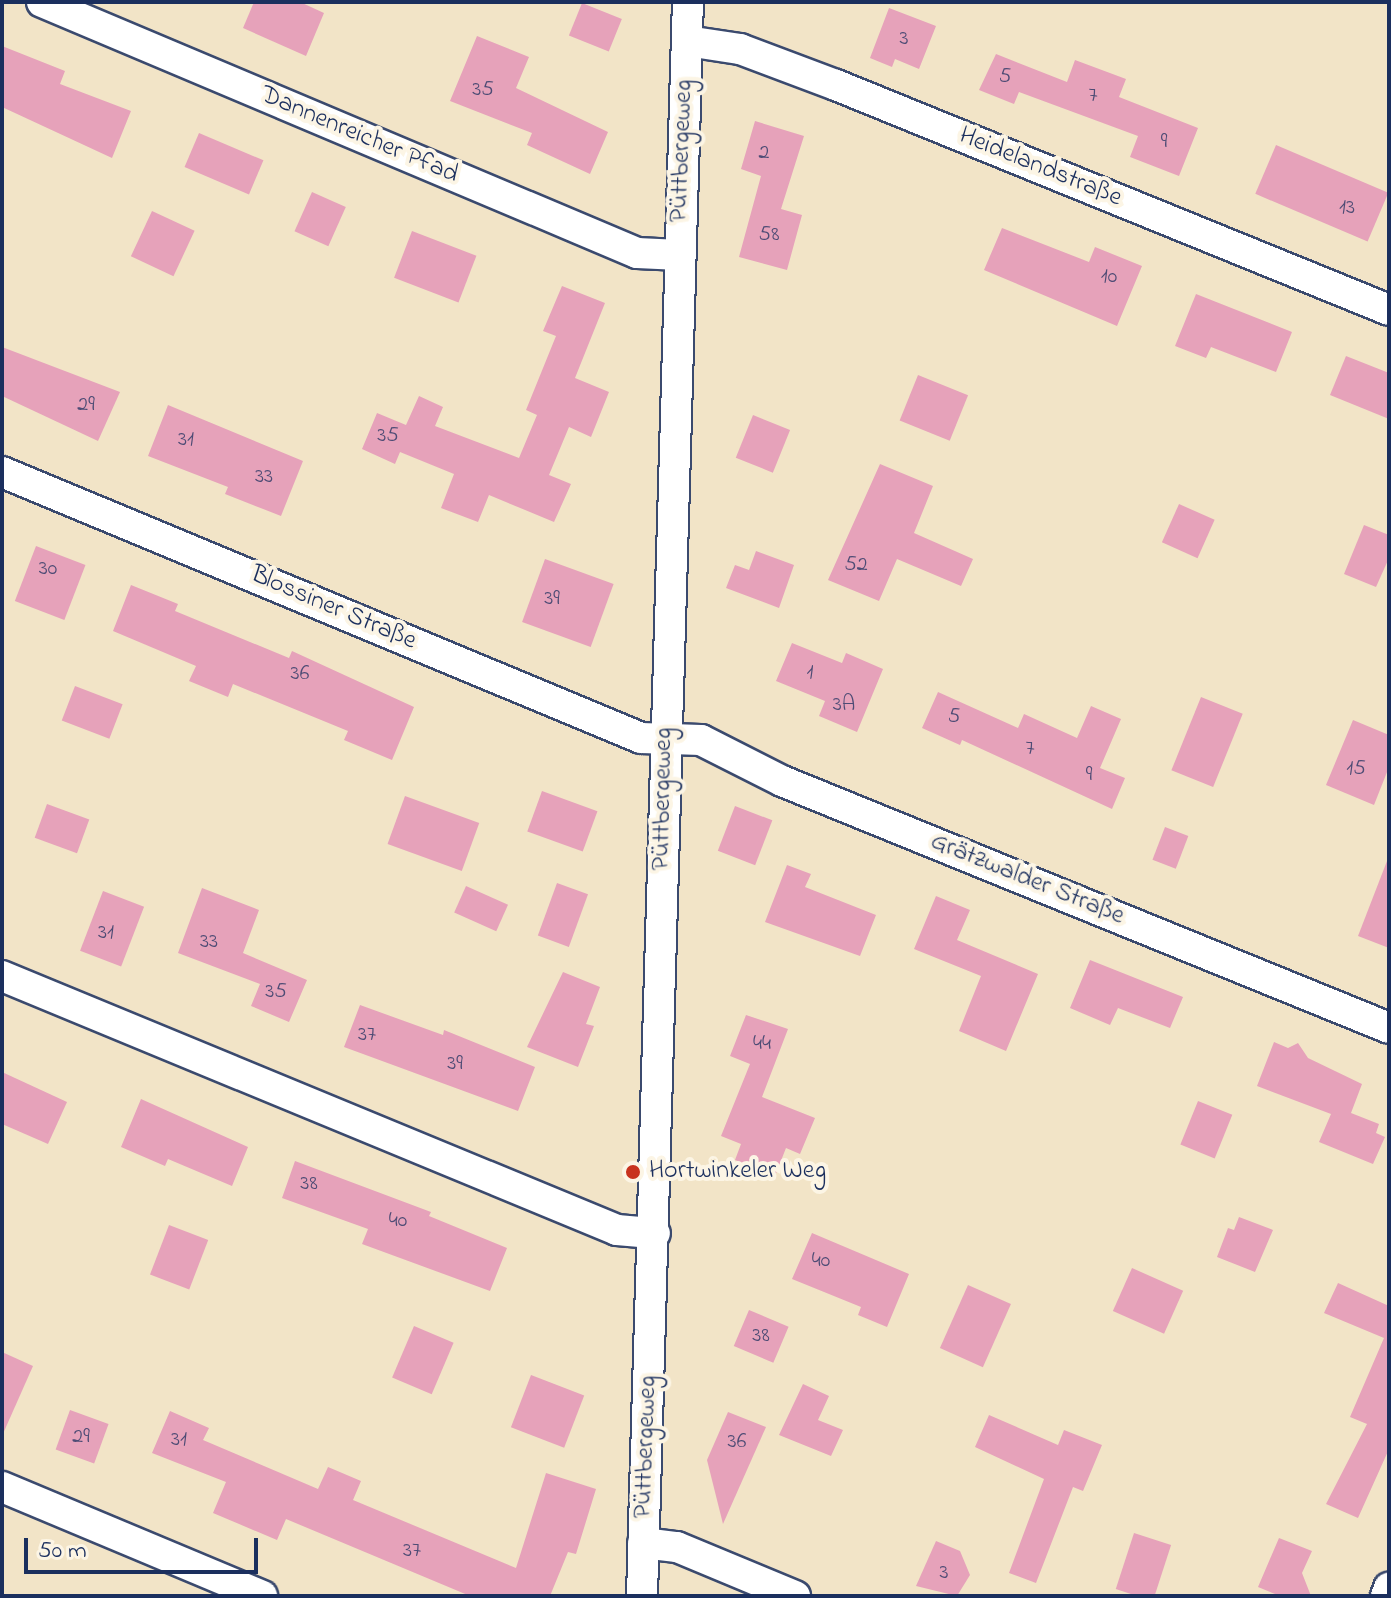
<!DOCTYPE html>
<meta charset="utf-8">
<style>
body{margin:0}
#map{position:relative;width:1391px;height:1598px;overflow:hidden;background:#f2e4c7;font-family:"Indie Flower",sans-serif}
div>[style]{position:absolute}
.building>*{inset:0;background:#e6a2ba;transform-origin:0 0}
.roads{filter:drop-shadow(2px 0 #3b4a6e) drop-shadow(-2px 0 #3b4a6e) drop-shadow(0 2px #3b4a6e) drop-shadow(0 -2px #3b4a6e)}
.street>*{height:30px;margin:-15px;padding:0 15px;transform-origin:15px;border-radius:15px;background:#fff}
.dots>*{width:22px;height:22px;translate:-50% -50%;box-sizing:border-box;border:4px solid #fcf5e5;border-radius:50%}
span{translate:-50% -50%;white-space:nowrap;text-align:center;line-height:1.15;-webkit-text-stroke:8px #fcf5e5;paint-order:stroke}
.number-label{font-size:22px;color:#4e4c75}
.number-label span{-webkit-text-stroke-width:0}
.street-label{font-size:26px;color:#1b2f5e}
.poi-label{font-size:26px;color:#1b2f5e}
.left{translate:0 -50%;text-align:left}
.frame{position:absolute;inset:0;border:4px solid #1b2f5e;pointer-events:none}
.scale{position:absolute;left:24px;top:1538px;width:234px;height:36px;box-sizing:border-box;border:4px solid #1b2f5e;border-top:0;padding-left:10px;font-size:24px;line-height:28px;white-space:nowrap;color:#1b2f5e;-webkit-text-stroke:6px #fcf5e5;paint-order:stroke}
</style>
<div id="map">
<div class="building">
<div style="clip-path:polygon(254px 2px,300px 2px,324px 13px,306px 56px,243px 28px)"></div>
<div style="left:582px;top:3px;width:43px;height:35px;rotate:22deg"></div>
<div style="clip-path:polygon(889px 8px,936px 26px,919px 69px,895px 59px,892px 67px,870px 58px)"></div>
<div style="clip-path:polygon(477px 36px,529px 57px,516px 88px,608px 132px,590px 174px,527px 145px,532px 133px,450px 101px)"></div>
<div style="clip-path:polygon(2px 46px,65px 71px,60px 84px,131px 111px,112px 158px,2px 107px)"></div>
<div style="clip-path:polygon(996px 54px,1067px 82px,1075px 60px,1126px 79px,1119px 97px,1198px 128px,1179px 176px,1130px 157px,1138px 136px,1019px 92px,1014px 104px,979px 90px)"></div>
<div style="clip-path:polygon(755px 121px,804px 136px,781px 209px,802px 215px,787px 270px,739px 257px,761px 176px,741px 169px)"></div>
<div style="left:199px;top:133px;width:70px;height:37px;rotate:23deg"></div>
<div style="left:1276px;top:145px;width:122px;height:53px;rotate:23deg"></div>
<div style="left:312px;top:192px;width:37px;height:43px;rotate:24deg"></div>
<div style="left:152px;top:211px;width:47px;height:50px;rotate:25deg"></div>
<div style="clip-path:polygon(1002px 228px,1089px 262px,1095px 247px,1142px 266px,1117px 326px,984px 270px)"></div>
<div style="left:412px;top:231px;width:69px;height:50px;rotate:21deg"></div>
<div style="clip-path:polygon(562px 286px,605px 303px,575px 378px,609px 392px,591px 437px,569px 427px,549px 475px,571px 484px,554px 522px,489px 495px,478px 522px,441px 508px,454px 474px,400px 452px,395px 464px,362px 449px,377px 413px,406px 425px,419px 396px,443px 407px,435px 426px,519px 458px,537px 415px,526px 410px,556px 336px,543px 331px)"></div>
<div style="clip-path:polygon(1196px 294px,1292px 332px,1276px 372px,1211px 347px,1206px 358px,1175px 346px)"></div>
<div style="clip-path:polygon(2px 347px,120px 392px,98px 441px,2px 396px)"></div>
<div style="clip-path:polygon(1346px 356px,1389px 373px,1389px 419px,1330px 395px)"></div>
<div style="left:918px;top:375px;width:54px;height:49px;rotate:22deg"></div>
<div style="clip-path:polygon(168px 405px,303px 461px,281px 516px,225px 494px,228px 487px,148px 456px)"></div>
<div style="left:753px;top:415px;width:40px;height:46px;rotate:22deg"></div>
<div style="clip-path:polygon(880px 464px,933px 486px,914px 533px,973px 559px,961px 586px,897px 559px,879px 601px,828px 580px)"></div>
<div style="left:1179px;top:504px;width:39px;height:42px;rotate:24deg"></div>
<div style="clip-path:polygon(1364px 525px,1389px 535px,1389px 558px,1376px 587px,1344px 574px)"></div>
<div style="left:36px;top:546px;width:53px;height:59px;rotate:21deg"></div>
<div style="clip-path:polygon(756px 551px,794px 565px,779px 608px,726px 588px,735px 565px,749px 570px)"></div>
<div style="left:545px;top:559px;width:73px;height:67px;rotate:20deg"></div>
<div style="clip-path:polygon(131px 585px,178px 604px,175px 611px,289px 658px,292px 651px,414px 707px,392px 760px,344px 740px,348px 731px,233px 684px,228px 697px,189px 681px,196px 666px,113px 631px)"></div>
<div style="clip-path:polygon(792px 643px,842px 663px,846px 653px,883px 669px,857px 732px,819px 716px,825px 701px,776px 681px)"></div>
<div style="left:75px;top:686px;width:51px;height:37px;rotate:21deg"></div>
<div style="clip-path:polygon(938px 692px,1018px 728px,1024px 714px,1077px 738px,1091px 706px,1121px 719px,1100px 768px,1125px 778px,1112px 809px,962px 740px,960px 745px,922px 728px)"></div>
<div style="left:1201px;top:697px;width:45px;height:79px;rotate:22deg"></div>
<div style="clip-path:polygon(1353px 720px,1389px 735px,1389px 767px,1374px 805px,1326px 785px)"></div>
<div style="left:542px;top:791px;width:59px;height:43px;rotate:20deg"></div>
<div style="left:405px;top:796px;width:79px;height:51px;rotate:20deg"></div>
<div style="left:47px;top:804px;width:45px;height:36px;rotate:20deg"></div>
<div style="left:735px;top:806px;width:40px;height:48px;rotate:21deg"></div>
<div style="left:1165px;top:827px;width:25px;height:35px;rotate:21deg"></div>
<div style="clip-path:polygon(1387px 861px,1389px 862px,1389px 948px,1358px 936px)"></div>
<div style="clip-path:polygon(787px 865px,811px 874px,805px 887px,876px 915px,860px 956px,765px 922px)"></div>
<div style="left:557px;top:883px;width:33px;height:56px;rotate:20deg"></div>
<div style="left:466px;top:886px;width:46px;height:29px;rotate:24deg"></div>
<div style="clip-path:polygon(202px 888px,259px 910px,243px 953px,307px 980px,289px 1022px,251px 1006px,260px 984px,178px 953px)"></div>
<div style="left:103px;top:891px;width:44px;height:64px;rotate:21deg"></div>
<div style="clip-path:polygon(936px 896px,970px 910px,957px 940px,1038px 974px,1006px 1051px,959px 1031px,981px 976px,914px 949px)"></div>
<div style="clip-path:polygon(1090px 960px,1183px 997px,1170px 1028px,1118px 1008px,1110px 1025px,1070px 1008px)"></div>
<div style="clip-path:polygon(563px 972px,600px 987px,586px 1024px,594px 1026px,578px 1067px,527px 1047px)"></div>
<div style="clip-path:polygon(360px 1005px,443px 1035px,444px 1030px,535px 1067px,518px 1111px,344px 1047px)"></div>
<div style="clip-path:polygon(746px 1015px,788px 1029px,762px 1097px,815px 1118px,800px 1154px,786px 1148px,775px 1176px,735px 1160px,741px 1144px,721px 1136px,750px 1064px,730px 1056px)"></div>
<div style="clip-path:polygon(1274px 1042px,1288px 1048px,1298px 1043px,1308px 1058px,1362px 1084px,1351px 1113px,1379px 1124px,1376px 1133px,1385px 1137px,1373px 1164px,1319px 1142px,1331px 1114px,1257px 1086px)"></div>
<div style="clip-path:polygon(2px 1072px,67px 1102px,48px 1144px,2px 1124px)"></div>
<div style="clip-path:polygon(141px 1099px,248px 1147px,232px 1186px,168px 1159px,165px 1166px,121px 1147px)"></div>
<div style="left:1198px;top:1101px;width:37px;height:47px;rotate:22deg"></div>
<div style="clip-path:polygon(295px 1161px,431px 1212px,429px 1216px,507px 1248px,490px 1291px,362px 1244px,368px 1229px,282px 1198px)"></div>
<div style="clip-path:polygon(1239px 1217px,1273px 1230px,1255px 1272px,1217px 1257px,1228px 1228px,1234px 1230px)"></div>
<div style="left:169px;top:1225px;width:42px;height:53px;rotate:21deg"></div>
<div style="clip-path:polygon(812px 1233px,909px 1274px,887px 1327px,858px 1315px,861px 1307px,792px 1279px)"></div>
<div style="left:1132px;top:1268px;width:56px;height:47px;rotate:24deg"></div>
<div style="clip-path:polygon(1338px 1283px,1389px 1306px,1389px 1449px,1358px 1518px,1326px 1504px,1367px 1424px,1350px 1417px,1384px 1338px,1324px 1313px)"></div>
<div style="left:968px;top:1285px;width:47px;height:69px;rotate:24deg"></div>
<div style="left:749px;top:1310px;width:43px;height:39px;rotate:23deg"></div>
<div style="left:414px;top:1326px;width:43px;height:56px;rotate:23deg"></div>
<div style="clip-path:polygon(2px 1352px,33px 1366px,2px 1436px)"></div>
<div style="left:531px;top:1375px;width:57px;height:56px;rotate:21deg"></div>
<div style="clip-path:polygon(803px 1384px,829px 1396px,818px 1420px,843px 1430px,831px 1456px,779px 1435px)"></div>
<div style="left:70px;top:1410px;width:41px;height:42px;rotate:20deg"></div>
<div style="clip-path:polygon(170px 1411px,209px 1428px,203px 1440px,318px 1489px,328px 1467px,361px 1481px,353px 1500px,516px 1568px,546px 1473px,596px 1489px,576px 1554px,568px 1552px,550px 1596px,470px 1596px,286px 1519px,277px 1540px,213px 1513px,226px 1482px,152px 1453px)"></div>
<div style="clip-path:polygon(728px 1412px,766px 1427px,723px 1524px,707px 1460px)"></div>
<div style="clip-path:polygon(989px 1415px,1058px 1445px,1064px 1430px,1102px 1445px,1083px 1491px,1073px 1487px,1036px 1583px,1009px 1573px,1044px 1479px,975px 1447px)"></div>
<div style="left:1134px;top:1533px;width:39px;height:59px;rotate:18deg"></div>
<div style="clip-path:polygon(1279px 1538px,1312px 1551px,1302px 1573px,1311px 1596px,1280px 1596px,1258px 1587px)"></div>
<div style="clip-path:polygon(936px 1541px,960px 1551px,970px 1575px,957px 1596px,916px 1586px)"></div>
</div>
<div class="roads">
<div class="street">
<div style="left:42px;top:2px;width:646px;rotate:22.87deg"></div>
<div style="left:637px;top:253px;width:43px;rotate:2.7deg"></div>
<div style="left:687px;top:41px;width:54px;rotate:8.6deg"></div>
<div style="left:740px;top:49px;width:103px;rotate:20.6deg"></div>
<div style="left:836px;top:85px;width:597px;rotate:22.14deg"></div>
<div style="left:2px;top:472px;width:692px;rotate:22.6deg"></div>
<div style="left:641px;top:738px;width:60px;rotate:1.9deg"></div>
<div style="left:701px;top:740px;width:91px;rotate:26.8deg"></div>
<div style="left:782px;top:781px;width:655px;rotate:22.14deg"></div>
<div style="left:2px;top:976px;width:665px;rotate:22.44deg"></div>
<div style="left:617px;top:1230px;width:38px;rotate:5deg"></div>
<div style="left:2px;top:1487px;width:282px;rotate:22.7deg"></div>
<div style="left:643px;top:1543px;width:34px;rotate:7deg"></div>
<div style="left:677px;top:1547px;width:128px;rotate:22.6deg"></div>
<div style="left:642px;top:1596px;width:1595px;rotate:-88.35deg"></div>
<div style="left:1386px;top:1596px;width:9px;rotate:-69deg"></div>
</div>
</div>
<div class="dots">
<div style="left:633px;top:1172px;background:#c8321e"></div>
</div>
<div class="number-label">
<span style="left:904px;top:40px">3</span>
<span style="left:1005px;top:78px">5</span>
<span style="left:483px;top:91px">35</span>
<span style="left:1093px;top:97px">7</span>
<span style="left:1164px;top:143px">9</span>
<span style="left:764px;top:154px">2</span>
<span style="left:1347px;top:209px">13</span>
<span style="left:769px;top:236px">58</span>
<span style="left:1109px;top:278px">10</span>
<span style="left:86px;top:406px">29</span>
<span style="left:388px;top:437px">35</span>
<span style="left:186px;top:441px">31</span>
<span style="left:264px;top:478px">33</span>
<span style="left:856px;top:566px">52</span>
<span style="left:48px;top:570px">30</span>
<span style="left:552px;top:600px">39</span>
<span style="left:810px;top:674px">1</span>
<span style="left:300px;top:675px">36</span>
<span style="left:844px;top:706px">3A</span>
<span style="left:954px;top:718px">5</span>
<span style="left:1030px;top:750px">7</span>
<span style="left:1356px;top:770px">15</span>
<span style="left:1089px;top:776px">9</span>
<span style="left:106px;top:934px">31</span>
<span style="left:209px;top:943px">33</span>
<span style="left:276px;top:993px">35</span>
<span style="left:367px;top:1036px">37</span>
<span style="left:762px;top:1045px">44</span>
<span style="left:455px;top:1065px">39</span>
<span style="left:309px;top:1185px">38</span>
<span style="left:398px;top:1222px">40</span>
<span style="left:821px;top:1262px">40</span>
<span style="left:761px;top:1337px">38</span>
<span style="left:81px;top:1438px">29</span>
<span style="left:179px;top:1441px">31</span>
<span style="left:737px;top:1443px">36</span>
<span style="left:412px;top:1552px">37</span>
<span style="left:944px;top:1574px">3</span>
</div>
<div class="street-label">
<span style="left:359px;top:136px;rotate:23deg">Dannenreicher Pfad</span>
<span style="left:683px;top:151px;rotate:-88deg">Püttbergeweg</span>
<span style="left:1040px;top:168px;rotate:22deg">Heidelandstraße</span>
<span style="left:333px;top:609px;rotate:23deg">Blossiner Straße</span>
<span style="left:664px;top:799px;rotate:-89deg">Püttbergeweg</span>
<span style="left:1027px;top:880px;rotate:22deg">Grätzwalder Straße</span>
<span style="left:647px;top:1447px;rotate:-88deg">Püttbergeweg</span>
</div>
<div class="poi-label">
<span class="left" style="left:649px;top:1172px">Hortwinkeler Weg</span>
</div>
<div class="frame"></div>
<div class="scale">50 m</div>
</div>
